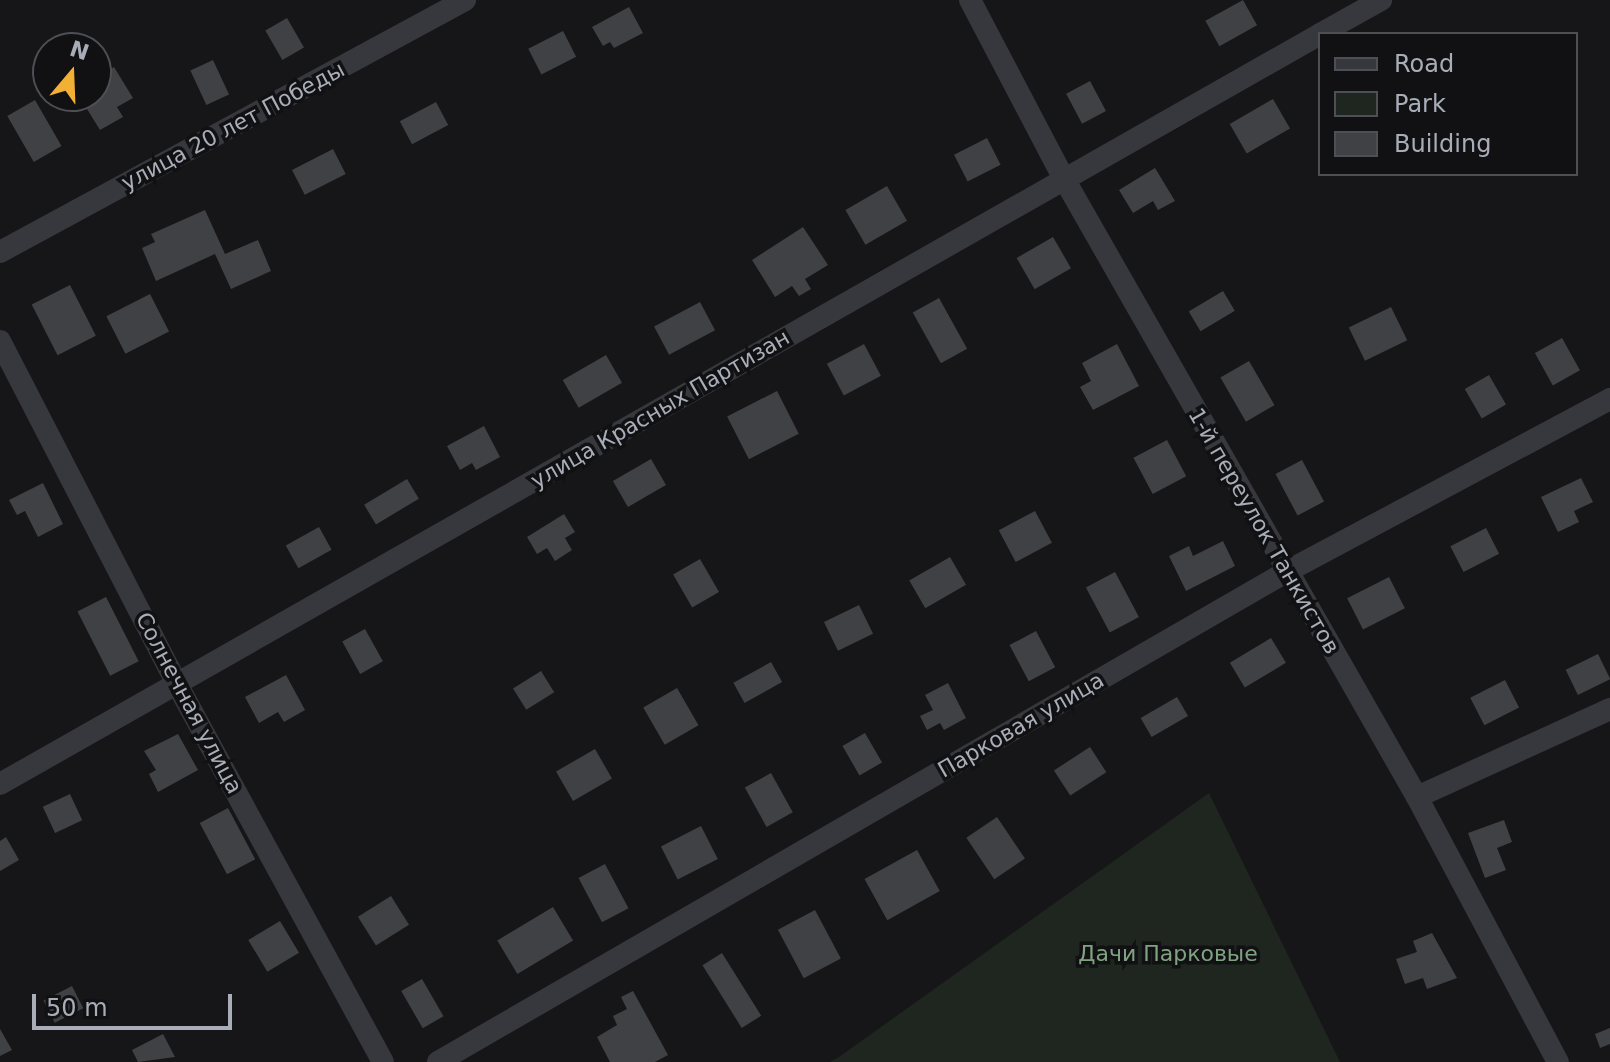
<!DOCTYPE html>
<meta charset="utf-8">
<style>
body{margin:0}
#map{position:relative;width:1610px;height:1062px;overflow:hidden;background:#161618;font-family:"DejaVu Sans",sans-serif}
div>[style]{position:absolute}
.green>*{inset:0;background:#1e261f}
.building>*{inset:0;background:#404145;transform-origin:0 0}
.street>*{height:22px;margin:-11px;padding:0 11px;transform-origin:11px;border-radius:11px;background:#37383d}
span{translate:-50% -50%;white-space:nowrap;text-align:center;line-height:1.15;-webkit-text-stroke:7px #111113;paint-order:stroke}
.street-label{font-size:22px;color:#a8adb8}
.park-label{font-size:22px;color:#7fa381}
.legend{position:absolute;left:1318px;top:32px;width:260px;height:144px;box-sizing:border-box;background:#111113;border:2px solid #4d4f55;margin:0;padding:10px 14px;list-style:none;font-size:24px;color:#a8adb8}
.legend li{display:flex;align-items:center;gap:16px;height:40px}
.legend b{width:40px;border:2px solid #4d4f55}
.north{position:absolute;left:32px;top:32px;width:80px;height:80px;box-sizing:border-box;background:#111113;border:2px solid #4d4f55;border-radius:50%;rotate:19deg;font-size:22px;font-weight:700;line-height:32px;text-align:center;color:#a8adb8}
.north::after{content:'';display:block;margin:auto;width:28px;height:36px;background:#f2b134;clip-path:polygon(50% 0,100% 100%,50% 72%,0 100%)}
.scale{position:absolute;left:32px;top:994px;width:200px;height:36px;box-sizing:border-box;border:4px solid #a8adb8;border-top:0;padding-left:10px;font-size:24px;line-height:28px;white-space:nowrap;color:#a8adb8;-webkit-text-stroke:6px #111113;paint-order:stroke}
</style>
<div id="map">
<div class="green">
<div style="clip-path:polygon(1209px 793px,1340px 1062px,830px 1062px,839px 1057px)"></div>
</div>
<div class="building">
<div style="left:1243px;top:0;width:29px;height:43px;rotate:61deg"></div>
<div style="clip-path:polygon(629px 7px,643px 33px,614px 48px,610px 42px,603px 46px,592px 27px)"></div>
<div style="left:287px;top:18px;width:34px;height:25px;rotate:60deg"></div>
<div style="left:563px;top:31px;width:29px;height:39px;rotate:63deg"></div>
<div style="left:213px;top:60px;width:38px;height:25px;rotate:65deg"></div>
<div style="clip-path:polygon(114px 67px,133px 98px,117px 107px,123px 117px,100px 130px,79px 96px,96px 96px,96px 78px)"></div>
<div style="left:1090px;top:81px;width:34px;height:27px;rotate:62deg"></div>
<div style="left:1273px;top:99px;width:34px;height:50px;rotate:60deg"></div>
<div style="left:35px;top:100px;width:53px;height:32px;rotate:60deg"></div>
<div style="left:436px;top:102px;width:26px;height:41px;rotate:62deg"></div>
<div style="left:987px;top:138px;width:30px;height:37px;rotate:63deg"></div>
<div style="left:333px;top:149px;width:28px;height:46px;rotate:63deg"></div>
<div style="clip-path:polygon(1155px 168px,1175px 201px,1158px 210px,1153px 201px,1133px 213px,1119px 190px)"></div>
<div style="left:887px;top:186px;width:40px;height:48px;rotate:60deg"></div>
<div style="clip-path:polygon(205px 210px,225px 254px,258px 240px,271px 271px,231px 289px,215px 254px,156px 281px,142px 248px,155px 242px,151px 234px)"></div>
<div style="clip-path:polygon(803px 227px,828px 265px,805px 279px,811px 289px,799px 296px,792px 286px,775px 297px,752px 260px)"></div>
<div style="left:1053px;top:237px;width:36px;height:42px;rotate:60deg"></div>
<div style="left:70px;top:285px;width:57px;height:43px;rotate:63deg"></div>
<div style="left:1223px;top:291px;width:23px;height:40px;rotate:59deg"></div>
<div style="left:150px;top:294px;width:42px;height:49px;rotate:63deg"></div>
<div style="left:939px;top:298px;width:58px;height:30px;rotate:61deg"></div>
<div style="left:700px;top:302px;width:32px;height:52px;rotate:62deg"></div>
<div style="left:1391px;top:307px;width:37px;height:47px;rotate:64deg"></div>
<div style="left:1562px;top:338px;width:37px;height:31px;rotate:61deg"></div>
<div style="left:864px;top:344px;width:36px;height:42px;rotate:62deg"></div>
<div style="clip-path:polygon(1117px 344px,1139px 386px,1093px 410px,1080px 387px,1091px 381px,1082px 363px)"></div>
<div style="left:606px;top:355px;width:32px;height:50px;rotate:60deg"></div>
<div style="left:1249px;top:361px;width:51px;height:33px;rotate:60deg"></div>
<div style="left:1489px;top:375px;width:34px;height:28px;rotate:60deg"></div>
<div style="left:777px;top:391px;width:48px;height:56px;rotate:63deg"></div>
<div style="clip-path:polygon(484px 426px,500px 457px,476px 470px,472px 463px,460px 470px,447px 446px)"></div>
<div style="left:1167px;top:440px;width:41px;height:38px;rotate:62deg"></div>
<div style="left:651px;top:459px;width:30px;height:44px;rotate:60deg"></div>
<div style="left:1302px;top:460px;width:47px;height:30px;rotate:62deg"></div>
<div style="clip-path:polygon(1581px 478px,1593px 502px,1574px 511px,1579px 522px,1558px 532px,1541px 497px)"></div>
<div style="left:407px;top:479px;width:23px;height:50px;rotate:59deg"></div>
<div style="clip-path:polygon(43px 483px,63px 524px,38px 537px,25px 511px,17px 515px,9px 500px)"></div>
<div style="left:1035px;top:511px;width:36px;height:41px;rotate:62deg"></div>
<div style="clip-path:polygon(564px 514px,575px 532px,565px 538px,572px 550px,555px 561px,547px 548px,537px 554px,527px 537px)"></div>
<div style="left:319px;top:527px;width:26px;height:38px;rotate:61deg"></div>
<div style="left:1486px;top:528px;width:29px;height:40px;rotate:63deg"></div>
<div style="clip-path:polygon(1223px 541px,1235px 566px,1186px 591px,1169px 556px,1189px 546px,1193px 556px)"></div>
<div style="left:950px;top:557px;width:32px;height:47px;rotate:60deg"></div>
<div style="left:700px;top:559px;width:38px;height:31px;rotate:60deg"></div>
<div style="left:1115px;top:572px;width:51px;height:33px;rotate:62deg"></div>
<div style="left:1389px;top:577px;width:35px;height:47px;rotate:63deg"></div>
<div style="left:106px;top:597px;width:72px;height:32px;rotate:63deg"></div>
<div style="left:859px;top:605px;width:32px;height:39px;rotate:64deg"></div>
<div style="left:365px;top:629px;width:37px;height:26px;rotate:61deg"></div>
<div style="left:1036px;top:631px;width:41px;height:30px;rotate:62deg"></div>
<div style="left:1271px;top:638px;width:29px;height:48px;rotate:59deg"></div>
<div style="left:1598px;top:654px;width:28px;height:36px;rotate:64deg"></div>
<div style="left:771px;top:662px;width:23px;height:43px;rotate:61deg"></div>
<div style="left:541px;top:671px;width:25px;height:33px;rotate:58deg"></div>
<div style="clip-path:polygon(286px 675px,305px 710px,284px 722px,278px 712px,259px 723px,245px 697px)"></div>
<div style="left:1505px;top:680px;width:31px;height:39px;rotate:63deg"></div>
<div style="clip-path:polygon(948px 683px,966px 718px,944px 730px,940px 723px,927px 730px,920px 716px,933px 710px,925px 695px)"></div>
<div style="left:677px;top:688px;width:43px;height:39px;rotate:60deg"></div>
<div style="left:1177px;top:697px;width:22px;height:42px;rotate:60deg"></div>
<div style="left:865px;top:733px;width:34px;height:26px;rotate:60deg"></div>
<div style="clip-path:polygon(178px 734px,198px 770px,158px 792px,149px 774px,156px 770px,144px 751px)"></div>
<div style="left:1090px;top:747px;width:30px;height:43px;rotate:57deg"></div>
<div style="left:595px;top:749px;width:34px;height:45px;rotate:60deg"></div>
<div style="left:771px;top:773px;width:45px;height:30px;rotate:61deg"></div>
<div style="left:70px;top:794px;width:29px;height:30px;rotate:65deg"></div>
<div style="left:228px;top:808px;width:58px;height:32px;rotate:62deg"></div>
<div style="left:997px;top:817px;width:50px;height:37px;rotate:56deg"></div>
<div style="clip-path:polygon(1504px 820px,1512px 842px,1497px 848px,1506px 870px,1485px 878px,1468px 833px)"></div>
<div style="left:701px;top:826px;width:37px;height:45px;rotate:63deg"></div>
<div style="clip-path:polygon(6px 837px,19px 860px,0 871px,0 841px)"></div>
<div style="left:917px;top:850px;width:47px;height:60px;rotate:61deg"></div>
<div style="left:605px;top:864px;width:50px;height:30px;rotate:62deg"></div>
<div style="left:391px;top:896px;width:34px;height:39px;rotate:58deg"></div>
<div style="left:553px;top:907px;width:39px;height:65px;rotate:59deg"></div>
<div style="left:815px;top:910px;width:55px;height:42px;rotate:62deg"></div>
<div style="left:280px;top:921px;width:37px;height:37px;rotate:59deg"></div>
<div style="clip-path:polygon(1432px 933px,1457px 978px,1427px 989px,1423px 978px,1405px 984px,1396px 959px,1417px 952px,1413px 941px)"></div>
<div style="left:722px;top:953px;width:74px;height:23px;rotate:58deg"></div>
<div style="left:422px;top:979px;width:43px;height:24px;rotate:60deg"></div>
<div style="left:72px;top:986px;width:25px;height:32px;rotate:63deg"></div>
<div style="clip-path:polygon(633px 991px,668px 1055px,655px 1062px,610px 1062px,597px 1037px,617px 1025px,613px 1016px,627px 1009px,621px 997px)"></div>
<div style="clip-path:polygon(1610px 1028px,1610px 1044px,1600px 1048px,1595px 1034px)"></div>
<div style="clip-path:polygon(0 1029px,12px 1050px,0 1056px)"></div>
<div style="clip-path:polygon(163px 1034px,175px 1057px,138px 1062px,132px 1050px)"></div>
</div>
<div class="street">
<div style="left:970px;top:0;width:200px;rotate:62.3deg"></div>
<div style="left:1063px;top:177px;width:714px;rotate:60.28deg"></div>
<div style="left:1417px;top:797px;width:300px;rotate:62deg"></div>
<div style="left:1320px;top:34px;width:70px;rotate:-29.1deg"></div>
<div style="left:0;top:252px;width:529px;rotate:-28.45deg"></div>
<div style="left:0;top:341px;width:388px;rotate:62.7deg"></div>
<div style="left:178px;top:686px;width:428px;rotate:61.4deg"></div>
<div style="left:0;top:784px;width:1518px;rotate:-29.6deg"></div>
<div style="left:1417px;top:797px;width:212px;rotate:-24.5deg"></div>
<div style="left:438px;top:1062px;width:979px;rotate:-30.02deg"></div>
<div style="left:1286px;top:572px;width:367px;rotate:-28.1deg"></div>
</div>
<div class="street-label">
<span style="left:233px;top:126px;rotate:-28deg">улица 20 лет Победы</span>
<span style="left:660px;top:409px;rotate:-30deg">улица Красных Партизан</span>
<span style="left:1264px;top:531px;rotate:60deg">1-й переулок Танкистов</span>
<span style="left:189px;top:703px;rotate:62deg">Солнечная улица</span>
<span style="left:1021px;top:725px;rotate:-30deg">Парковая улица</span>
</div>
<div class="park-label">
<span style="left:1168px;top:954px">Дачи Парковые</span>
</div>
<ul class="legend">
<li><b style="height:10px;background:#37383d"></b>Road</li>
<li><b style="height:22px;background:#1e261f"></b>Park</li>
<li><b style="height:22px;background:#404145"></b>Building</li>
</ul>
<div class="north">N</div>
<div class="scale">50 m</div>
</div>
